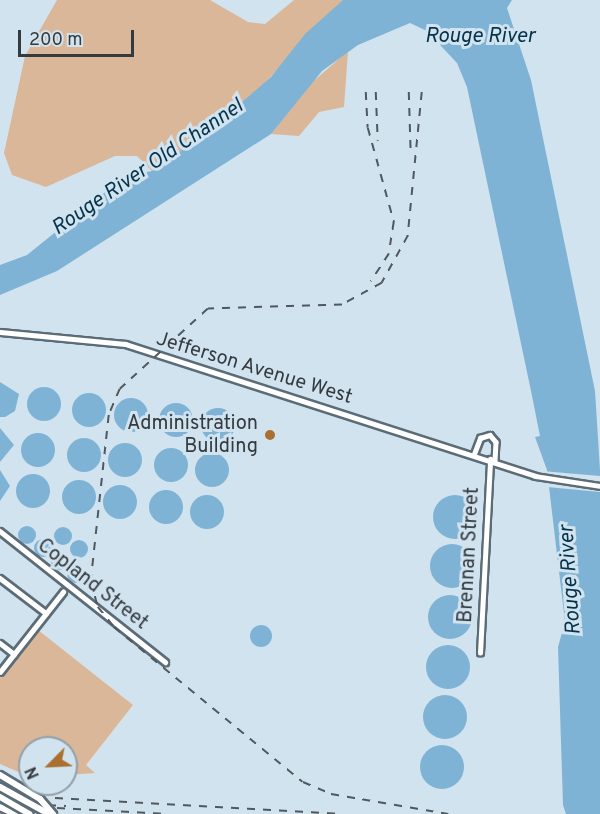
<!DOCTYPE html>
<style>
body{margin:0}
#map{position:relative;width:600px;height:814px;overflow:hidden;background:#d1e3ef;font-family:Overpass,sans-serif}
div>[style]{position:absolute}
.green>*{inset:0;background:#dab798}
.water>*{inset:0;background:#7fb3d5}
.round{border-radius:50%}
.pier>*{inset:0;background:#d1e3ef}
.roads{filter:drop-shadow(2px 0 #5c6c76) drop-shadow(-2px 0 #5c6c76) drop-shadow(0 2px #5c6c76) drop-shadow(0 -2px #5c6c76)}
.minor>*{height:4.5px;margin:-2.25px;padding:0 2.25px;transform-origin:2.25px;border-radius:2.25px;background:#fff}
.major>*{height:5px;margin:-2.5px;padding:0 2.5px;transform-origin:2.5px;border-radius:2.5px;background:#fff}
.highway>*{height:6px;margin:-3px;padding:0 3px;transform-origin:3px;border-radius:3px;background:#fff}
.rail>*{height:1.5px;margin-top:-0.75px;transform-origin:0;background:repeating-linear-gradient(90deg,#50585f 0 8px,transparent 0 16px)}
.bridges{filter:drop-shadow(2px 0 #5c6c76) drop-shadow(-2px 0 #5c6c76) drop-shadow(0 2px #5c6c76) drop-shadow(0 -2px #5c6c76)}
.highway-bridge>*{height:6px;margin:-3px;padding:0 3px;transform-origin:3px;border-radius:3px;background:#fff}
.dots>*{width:16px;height:16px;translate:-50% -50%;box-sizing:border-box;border:3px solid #d1e3ef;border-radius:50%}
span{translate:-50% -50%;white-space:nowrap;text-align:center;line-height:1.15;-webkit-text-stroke:6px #d1e3ef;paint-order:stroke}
.street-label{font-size:20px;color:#343b40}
.poi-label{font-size:20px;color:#343b40}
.right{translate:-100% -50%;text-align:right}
.water-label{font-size:21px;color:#05334a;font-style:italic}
.north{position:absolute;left:18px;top:736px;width:60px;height:60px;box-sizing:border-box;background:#d1e3ef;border:2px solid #92a0a9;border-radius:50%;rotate:246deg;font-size:16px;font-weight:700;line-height:24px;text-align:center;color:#343b40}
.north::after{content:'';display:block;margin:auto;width:21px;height:27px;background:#ab7031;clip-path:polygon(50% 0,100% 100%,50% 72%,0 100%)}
.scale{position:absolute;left:18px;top:30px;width:116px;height:27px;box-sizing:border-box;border:3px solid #343b40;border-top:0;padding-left:8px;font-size:18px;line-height:21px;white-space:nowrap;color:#343b40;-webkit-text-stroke:4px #d1e3ef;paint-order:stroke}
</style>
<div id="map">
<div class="green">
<div style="clip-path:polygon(57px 0,210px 0,248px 22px,265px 24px,294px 0,343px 0,259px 89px,167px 162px,152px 171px,137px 156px,115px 156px,46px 187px,12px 175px,4px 153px,25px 56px)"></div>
<div style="clip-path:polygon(348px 51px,344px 107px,319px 112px,299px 136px,271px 134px,309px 85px)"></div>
<div style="clip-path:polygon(38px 630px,133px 705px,86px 765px,95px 773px,66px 775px,66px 748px,30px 748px,30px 777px,0 764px,0 678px)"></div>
</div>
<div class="water">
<div style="clip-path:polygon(343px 0,512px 0,507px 8px,531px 80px,595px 391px,600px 470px,600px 814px,566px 814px,563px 805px,558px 647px,565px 622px,547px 470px,535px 437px,540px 436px,531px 391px,467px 87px,457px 63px,427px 31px,410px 23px,358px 45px,322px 71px,271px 134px,57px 271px,0 295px,0 265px,27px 255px,125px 176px,152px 171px,205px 134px,271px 77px,305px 34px)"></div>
<div style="clip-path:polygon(0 382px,19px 394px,15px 411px,5px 417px,0 417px)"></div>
<div class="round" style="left:27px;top:387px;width:34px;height:34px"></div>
<div class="round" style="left:72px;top:393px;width:34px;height:34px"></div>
<div class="round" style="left:114px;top:398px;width:34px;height:34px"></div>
<div class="round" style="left:159px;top:403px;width:34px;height:34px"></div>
<div class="round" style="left:201px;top:408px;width:34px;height:34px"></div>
<div style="clip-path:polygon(0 428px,14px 445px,0 462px)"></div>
<div class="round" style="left:21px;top:433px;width:34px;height:34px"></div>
<div class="round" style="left:67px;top:438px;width:34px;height:34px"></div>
<div class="round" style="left:108px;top:443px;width:34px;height:34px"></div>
<div class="round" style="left:154px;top:448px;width:34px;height:34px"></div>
<div class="round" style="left:195px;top:453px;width:34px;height:34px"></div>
<div style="clip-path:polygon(0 470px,10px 486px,0 501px)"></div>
<div class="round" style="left:16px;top:474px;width:34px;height:34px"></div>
<div class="round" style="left:62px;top:480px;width:34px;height:34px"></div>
<div class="round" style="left:103px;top:485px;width:34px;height:34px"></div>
<div class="round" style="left:149px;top:490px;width:34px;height:34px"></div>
<div class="round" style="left:190px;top:495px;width:34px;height:34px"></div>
<div class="round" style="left:433px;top:495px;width:44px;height:44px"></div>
<div class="round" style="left:18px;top:526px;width:18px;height:18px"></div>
<div class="round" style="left:54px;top:527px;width:18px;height:18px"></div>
<div class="round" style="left:34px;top:539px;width:18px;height:18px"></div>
<div class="round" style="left:70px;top:540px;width:18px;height:18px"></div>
<div class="round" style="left:430px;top:544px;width:44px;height:44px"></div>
<div class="round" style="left:51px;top:552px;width:18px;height:18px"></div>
<div class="round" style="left:67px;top:565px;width:18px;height:18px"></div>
<div class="round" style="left:428px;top:595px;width:44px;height:44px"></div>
<div class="round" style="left:250px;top:625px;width:22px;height:22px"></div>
<div class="round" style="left:426px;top:645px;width:44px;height:44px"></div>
<div class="round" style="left:423px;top:695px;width:44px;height:44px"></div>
<div class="round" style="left:420px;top:745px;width:44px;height:44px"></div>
</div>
<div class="pier">
<div style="clip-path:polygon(542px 471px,600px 476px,600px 492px,547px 487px)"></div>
</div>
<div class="roads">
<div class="minor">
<div style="left:474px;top:454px;width:17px;rotate:-69deg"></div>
<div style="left:480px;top:438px;width:10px;rotate:-17deg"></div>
<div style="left:490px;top:435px;width:9px;rotate:49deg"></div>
<div style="left:496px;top:442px;width:18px;rotate:93deg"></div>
<div style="left:0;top:531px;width:211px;rotate:38.4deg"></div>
<div style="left:0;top:578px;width:58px;rotate:37.3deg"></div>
<div style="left:0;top:643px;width:18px;rotate:38deg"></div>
<div style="left:480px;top:653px;width:194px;rotate:-87deg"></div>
<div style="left:0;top:672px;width:102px;rotate:-51.8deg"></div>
</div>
<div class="major">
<div style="left:0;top:332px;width:126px;rotate:5.5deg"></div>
<div style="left:125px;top:344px;width:431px;rotate:17.8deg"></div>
<div style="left:535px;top:476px;width:66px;rotate:8.7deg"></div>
</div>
<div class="highway">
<div style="left:0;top:807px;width:17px;rotate:25deg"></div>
</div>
</div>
<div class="rail">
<div style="left:366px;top:92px;width:36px;rotate:87deg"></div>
<div style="left:368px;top:128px;width:98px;rotate:74.5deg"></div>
<div style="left:394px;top:222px;width:32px;rotate:99deg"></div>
<div style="left:389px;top:254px;width:33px;rotate:123deg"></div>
<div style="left:376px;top:92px;width:49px;rotate:87.7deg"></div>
<div style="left:409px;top:92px;width:64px;rotate:88.2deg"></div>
<div style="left:422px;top:92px;width:145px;rotate:95.6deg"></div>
<div style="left:408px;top:236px;width:54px;rotate:119deg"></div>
<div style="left:382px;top:283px;width:46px;rotate:151.2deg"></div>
<div style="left:342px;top:305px;width:134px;rotate:178.3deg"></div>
<div style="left:208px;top:309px;width:119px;rotate:137.7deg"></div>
<div style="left:120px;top:389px;width:28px;rotate:113deg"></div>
<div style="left:109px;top:415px;width:167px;rotate:96.2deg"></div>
<div style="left:91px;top:581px;width:27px;rotate:75deg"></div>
<div style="left:98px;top:607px;width:26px;rotate:51deg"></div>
<div style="left:114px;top:627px;width:244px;rotate:39.4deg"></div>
<div style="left:303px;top:782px;width:30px;rotate:23deg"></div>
<div style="left:331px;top:794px;width:119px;rotate:9.7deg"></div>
<div style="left:55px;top:798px;width:288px;rotate:3.2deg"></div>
<div style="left:0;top:803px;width:66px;rotate:2.6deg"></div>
<div style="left:57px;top:808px;width:111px;rotate:3.1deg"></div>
</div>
<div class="bridges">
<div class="highway-bridge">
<div style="left:0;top:775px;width:47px;rotate:31deg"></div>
<div style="left:40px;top:799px;width:20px;rotate:49deg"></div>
<div style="left:0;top:787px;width:56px;rotate:28.9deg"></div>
<div style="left:0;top:797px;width:34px;rotate:30deg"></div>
</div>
</div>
<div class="dots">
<div style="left:270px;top:435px;background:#ab7031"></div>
</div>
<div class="street-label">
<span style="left:254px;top:369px;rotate:17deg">Jefferson Avenue West</span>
<span style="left:470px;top:555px;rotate:-87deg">Brennan Street</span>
<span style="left:92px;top:585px;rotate:38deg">Copland Street</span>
</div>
<div class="poi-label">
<span class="right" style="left:258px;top:436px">Administration<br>Building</span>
</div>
<div class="water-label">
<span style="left:480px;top:37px">Rouge River</span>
<span style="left:148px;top:168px;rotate:-34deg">Rouge River Old Channel</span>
<span style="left:571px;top:580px;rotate:-94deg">Rouge River</span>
</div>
<div class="north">N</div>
<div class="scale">200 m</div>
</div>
